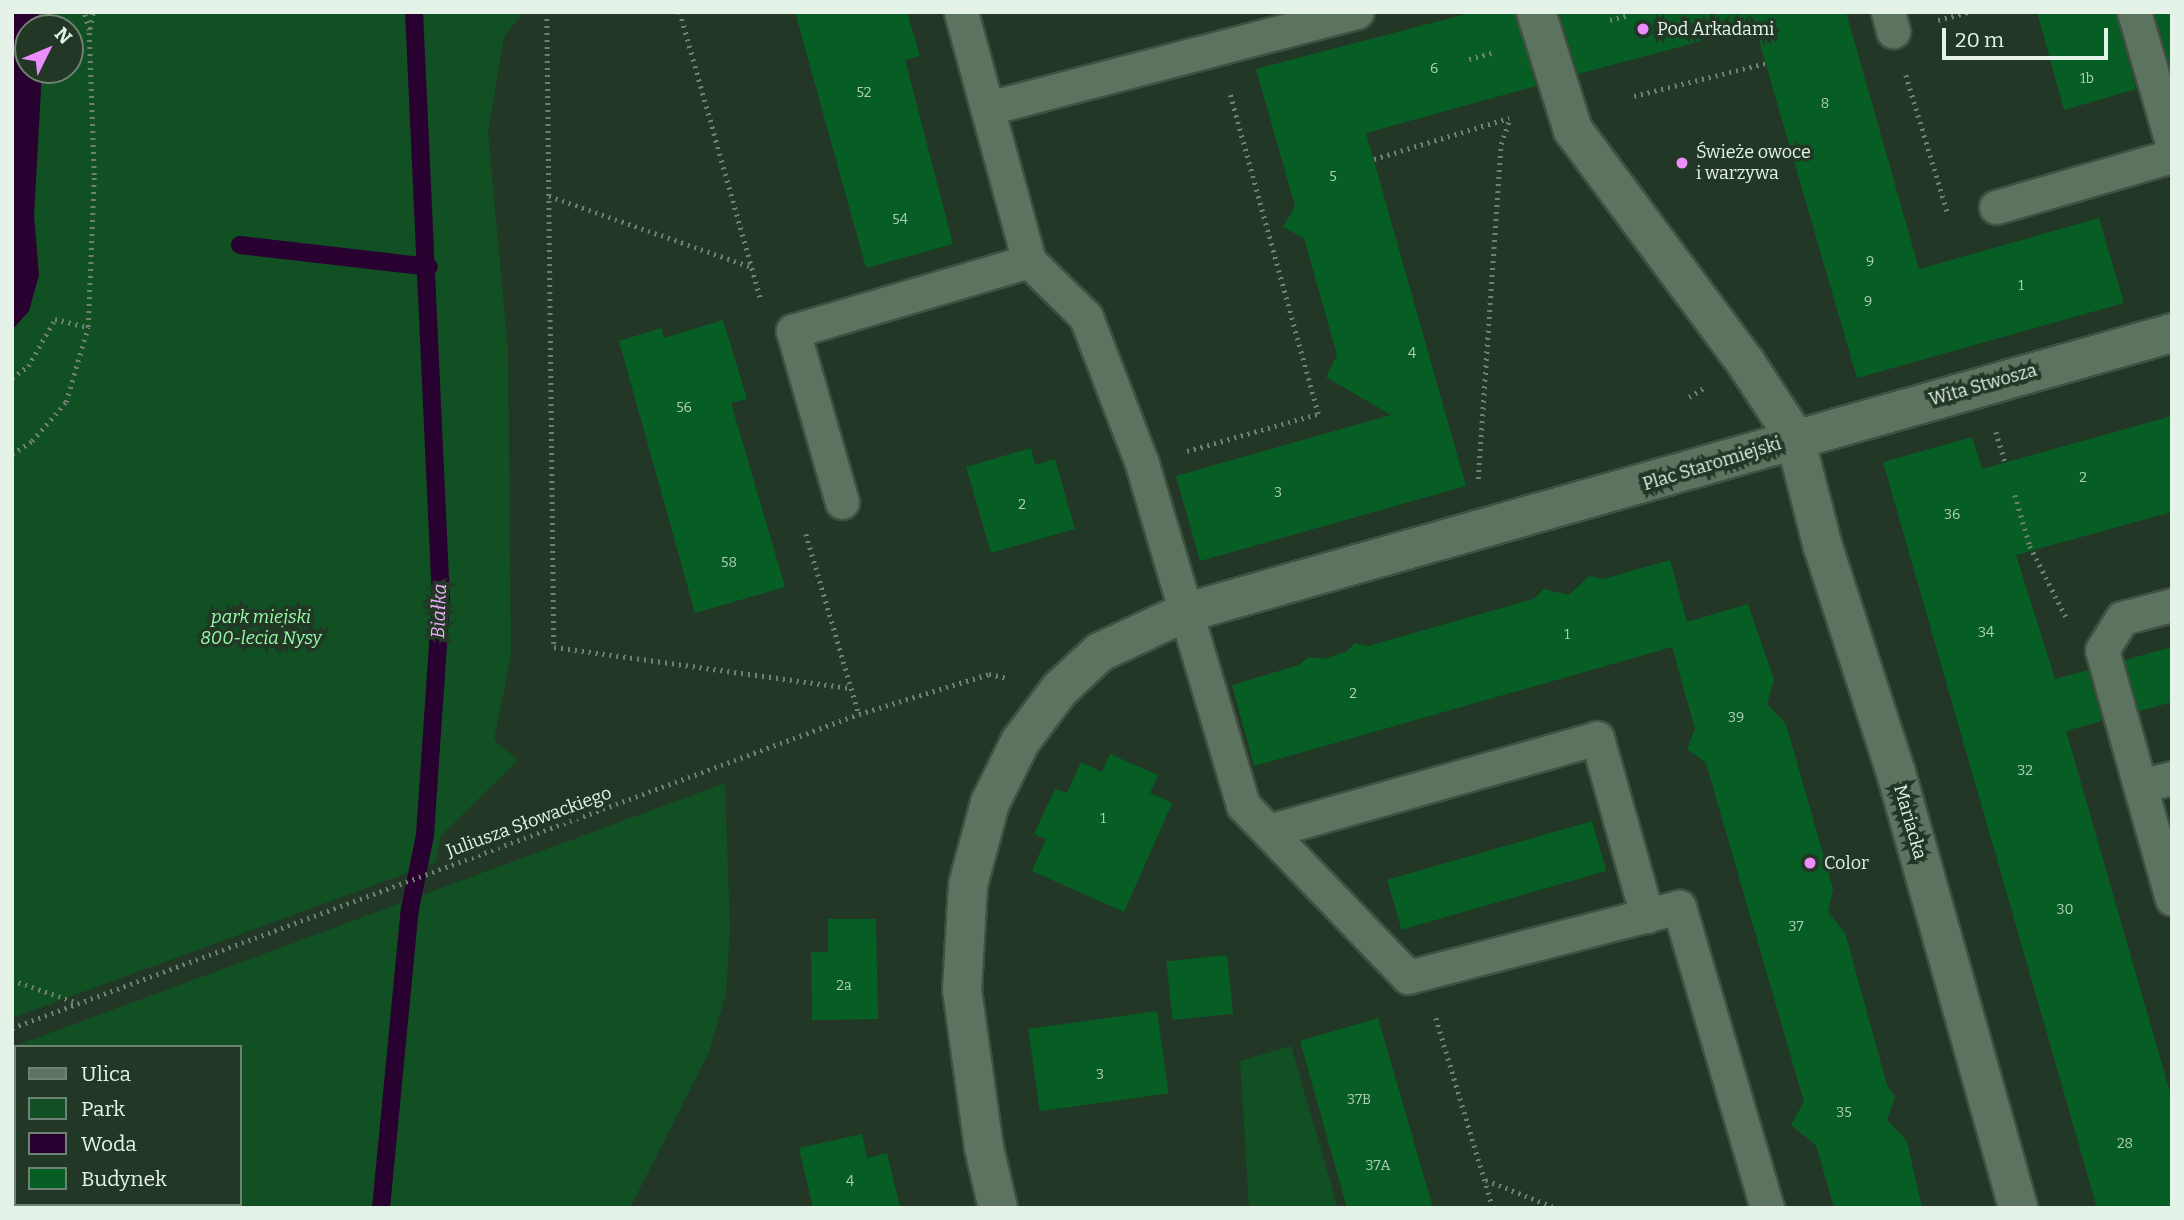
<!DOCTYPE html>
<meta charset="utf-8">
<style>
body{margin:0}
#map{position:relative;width:2184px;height:1220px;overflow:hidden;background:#223725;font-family:Bitter,serif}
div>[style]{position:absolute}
.green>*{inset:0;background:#105022}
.water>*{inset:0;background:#290130}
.stream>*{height:18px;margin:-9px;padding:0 9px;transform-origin:9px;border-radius:9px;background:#290130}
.building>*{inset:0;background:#075e25;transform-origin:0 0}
.path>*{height:4.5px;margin-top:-2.25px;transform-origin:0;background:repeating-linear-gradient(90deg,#6f8172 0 2px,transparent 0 7px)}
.roads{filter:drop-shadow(2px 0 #3f5142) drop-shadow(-2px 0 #3f5142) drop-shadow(0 2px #3f5142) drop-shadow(0 -2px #3f5142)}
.service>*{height:33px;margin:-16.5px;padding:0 16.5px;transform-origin:16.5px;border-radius:16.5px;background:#5c735f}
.minor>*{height:38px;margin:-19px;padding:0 19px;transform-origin:19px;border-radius:19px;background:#5c735f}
.dots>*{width:19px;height:19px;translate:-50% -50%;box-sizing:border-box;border:4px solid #223725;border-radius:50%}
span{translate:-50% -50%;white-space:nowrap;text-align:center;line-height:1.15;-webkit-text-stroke:7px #223725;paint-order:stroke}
.number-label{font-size:14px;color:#aecdb6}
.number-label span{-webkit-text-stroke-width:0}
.poi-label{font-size:18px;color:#e5f2e7}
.left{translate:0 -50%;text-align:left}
.street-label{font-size:18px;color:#e5f2e7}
.park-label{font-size:18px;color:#97fba8;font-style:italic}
.water-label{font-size:19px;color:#ecaff7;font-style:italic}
.frame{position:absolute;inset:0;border:14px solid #e5f2e7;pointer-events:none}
.legend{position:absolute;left:14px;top:1045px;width:228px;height:161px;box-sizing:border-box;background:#223725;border:2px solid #708273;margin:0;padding:9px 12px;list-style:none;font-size:21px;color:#e5f2e7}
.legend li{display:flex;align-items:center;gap:14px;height:35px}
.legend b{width:35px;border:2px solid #708273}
.north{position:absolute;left:14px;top:14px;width:70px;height:70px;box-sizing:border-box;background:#223725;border:2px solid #708273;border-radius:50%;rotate:47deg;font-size:19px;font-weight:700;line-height:28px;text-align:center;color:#e5f2e7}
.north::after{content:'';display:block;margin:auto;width:24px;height:32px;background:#eb8dfc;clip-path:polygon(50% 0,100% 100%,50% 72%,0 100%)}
.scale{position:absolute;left:1942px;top:28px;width:166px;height:32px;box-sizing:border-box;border:4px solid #e5f2e7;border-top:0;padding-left:9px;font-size:21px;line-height:24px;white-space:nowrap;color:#e5f2e7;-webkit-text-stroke:5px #223725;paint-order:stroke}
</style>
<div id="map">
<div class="green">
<div style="clip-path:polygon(evenodd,12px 12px,524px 12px,504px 37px,488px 132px,508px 351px,511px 656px,494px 740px,518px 760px,441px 836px,435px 863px,12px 1018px,12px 12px,28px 28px,70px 28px,70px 70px,28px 70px,28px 28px)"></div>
<div style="clip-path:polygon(evenodd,725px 783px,730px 928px,726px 994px,709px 1052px,630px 1208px,12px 1208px,12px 1047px,725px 783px,16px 1047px,240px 1047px,240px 1204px,16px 1204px,16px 1047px)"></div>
<div style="clip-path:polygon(1291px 1046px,1338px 1208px,1249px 1208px,1240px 1061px)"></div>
</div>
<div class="water">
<div style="clip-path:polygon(12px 12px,38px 12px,41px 28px,28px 28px,28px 70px,42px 70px,34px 216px,39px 275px,29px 311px,12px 330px)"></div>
</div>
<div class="stream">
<div style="left:240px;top:245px;width:190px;rotate:6.6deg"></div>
<div style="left:381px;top:1208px;width:300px;rotate:-84.5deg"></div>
<div style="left:410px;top:909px;width:76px;rotate:-78.5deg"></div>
<div style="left:425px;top:835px;width:235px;rotate:-86.1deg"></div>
<div style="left:441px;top:601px;width:590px;rotate:-92.62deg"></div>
</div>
<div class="building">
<div style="clip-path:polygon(795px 12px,907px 12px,920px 56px,905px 60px,953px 244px,866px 268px)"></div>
<div style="clip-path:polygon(1474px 12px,1515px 12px,1536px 86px,1366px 133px,1466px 486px,1200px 561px,1176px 476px,1391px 415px,1326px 377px,1337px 355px,1304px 238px,1283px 227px,1295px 206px,1256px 69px)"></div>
<div style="clip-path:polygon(1559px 12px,1846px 12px,1919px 269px,2099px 218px,2124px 303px,1857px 378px,1755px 27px,1578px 74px)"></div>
<div style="clip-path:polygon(2037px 12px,2115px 12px,2136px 89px,2064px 110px)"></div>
<div style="clip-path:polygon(2154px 12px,2172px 12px,2172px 73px)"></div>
<div style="clip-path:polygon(723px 320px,747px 399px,731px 403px,785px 587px,695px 613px,619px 341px,661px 328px,664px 338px)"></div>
<div style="clip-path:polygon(2172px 416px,2172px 512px,2016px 555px,2055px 679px,2088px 670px,2102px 721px,2066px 731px,2172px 1099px,2172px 1208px,2097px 1208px,1883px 462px,1972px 437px,1982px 469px)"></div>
<div style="clip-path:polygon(1031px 448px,1035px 465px,1055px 459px,1075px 529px,991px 553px,966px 467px)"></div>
<div style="clip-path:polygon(1670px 560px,1687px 622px,1748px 604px,1774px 680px,1767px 704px,1786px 724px,1833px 889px,1828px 912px,1845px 933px,1887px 1085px,1895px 1097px,1887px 1120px,1907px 1141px,1922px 1208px,1834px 1208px,1816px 1145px,1791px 1125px,1804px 1102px,1706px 763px,1687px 749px,1695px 729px,1672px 647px,1254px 766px,1232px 685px,1299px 665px,1309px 657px,1323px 659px,1346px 652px,1355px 643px,1368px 646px,1533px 599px,1544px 589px,1569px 595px,1589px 576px,1603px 579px)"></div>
<div style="clip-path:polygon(2172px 647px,2172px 702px,2139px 711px,2125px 660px)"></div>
<div style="clip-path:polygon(1110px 754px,1158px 775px,1150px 793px,1172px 803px,1124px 912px,1032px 871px,1046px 839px,1034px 834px,1055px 789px,1067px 793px,1081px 762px,1102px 772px)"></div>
<div style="left:1592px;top:821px;width:52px;height:213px;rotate:74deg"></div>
<div style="clip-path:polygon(828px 919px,876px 919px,878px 1019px,812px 1020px,811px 952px,828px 952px)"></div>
<div style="left:1227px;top:955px;width:59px;height:61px;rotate:84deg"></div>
<div style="left:1157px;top:1011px;width:83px;height:130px;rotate:82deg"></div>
<div style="clip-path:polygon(1378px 1018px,1394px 1073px,1433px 1208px,1347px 1208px,1300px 1041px)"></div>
<div style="clip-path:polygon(862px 1134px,867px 1158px,887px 1153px,900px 1208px,813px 1208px,799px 1148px)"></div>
</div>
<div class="path">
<div style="left:547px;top:12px;width:635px;rotate:89.37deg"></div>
<div style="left:554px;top:647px;width:300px;rotate:7.9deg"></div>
<div style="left:680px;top:12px;width:299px;rotate:74.3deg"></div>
<div style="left:1610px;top:20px;width:16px;rotate:-15deg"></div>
<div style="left:1938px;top:20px;width:31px;rotate:-15deg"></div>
<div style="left:90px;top:29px;width:17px;rotate:-80deg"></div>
<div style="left:1469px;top:59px;width:23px;rotate:-15deg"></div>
<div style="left:1906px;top:75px;width:145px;rotate:73.2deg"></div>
<div style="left:1634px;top:96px;width:136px;rotate:-14deg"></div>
<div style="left:1374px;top:159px;width:141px;rotate:-16.9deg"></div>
<div style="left:549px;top:196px;width:215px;rotate:19.3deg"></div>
<div style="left:12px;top:378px;width:20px;rotate:-37deg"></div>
<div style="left:28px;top:366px;width:54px;rotate:-60.1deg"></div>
<div style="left:55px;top:319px;width:34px;rotate:14deg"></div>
<div style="left:1689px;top:397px;width:17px;rotate:-31deg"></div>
<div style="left:1996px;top:432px;width:31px;rotate:73deg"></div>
<div style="left:1187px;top:451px;width:136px;rotate:-15.8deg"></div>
<div style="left:1318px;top:414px;width:335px;rotate:-105.4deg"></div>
<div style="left:12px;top:454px;width:24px;rotate:-33deg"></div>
<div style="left:32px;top:441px;width:52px;rotate:-48.9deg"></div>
<div style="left:66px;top:402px;width:78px;rotate:-73.7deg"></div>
<div style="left:88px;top:327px;width:152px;rotate:-87.7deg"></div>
<div style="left:94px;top:175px;width:145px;rotate:-92deg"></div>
<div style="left:89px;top:30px;width:19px;rotate:-106deg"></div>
<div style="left:1478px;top:479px;width:336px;rotate:-86.1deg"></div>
<div style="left:1501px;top:144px;width:28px;rotate:-71deg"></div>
<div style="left:2015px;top:495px;width:53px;rotate:73.6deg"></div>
<div style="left:2030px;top:546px;width:80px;rotate:63.1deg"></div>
<div style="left:806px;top:534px;width:188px;rotate:73.6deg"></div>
<div style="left:12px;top:980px;width:70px;rotate:19.2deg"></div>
<div style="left:1436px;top:1018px;width:198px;rotate:73.3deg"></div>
<div style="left:12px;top:1028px;width:903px;rotate:-20.34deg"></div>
<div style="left:859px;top:714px;width:136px;rotate:-17.1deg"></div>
<div style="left:989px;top:674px;width:19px;rotate:12deg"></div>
<div style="left:1486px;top:1180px;width:75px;rotate:21.8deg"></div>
</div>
<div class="roads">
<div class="service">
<div style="left:1888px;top:12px;width:20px;rotate:75deg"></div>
<div style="left:2134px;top:12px;width:136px;rotate:73.8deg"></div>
<div style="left:988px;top:108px;width:381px;rotate:-14.6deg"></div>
<div style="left:1996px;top:207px;width:183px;rotate:-16.2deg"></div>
<div style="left:1029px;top:261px;width:80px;rotate:44.5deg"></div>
<div style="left:1086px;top:317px;width:157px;rotate:69.1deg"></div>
<div style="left:1142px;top:464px;width:356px;rotate:73.5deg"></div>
<div style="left:1243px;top:805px;width:238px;rotate:46.2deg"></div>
<div style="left:1408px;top:977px;width:280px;rotate:-14.5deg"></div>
<div style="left:1679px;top:907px;width:314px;rotate:73.7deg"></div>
<div style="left:842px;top:502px;width:178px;rotate:-106deg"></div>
<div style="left:793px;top:331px;width:246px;rotate:-16.5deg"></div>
<div style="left:1029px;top:261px;width:258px;rotate:-105.3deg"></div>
<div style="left:2172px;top:778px;width:33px;rotate:166deg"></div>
<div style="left:2140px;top:786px;width:117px;rotate:74.2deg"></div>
<div style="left:2140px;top:786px;width:141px;rotate:-105.6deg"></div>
<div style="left:2102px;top:650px;width:38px;rotate:-58deg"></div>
<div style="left:2122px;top:618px;width:52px;rotate:-14.6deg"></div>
<div style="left:1269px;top:831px;width:341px;rotate:-15.8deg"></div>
<div style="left:1597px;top:738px;width:185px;rotate:74.3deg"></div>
</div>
<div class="minor">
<div style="left:1536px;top:12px;width:124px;rotate:72.6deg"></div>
<div style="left:1573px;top:130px;width:290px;rotate:53.4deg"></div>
<div style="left:1746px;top:363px;width:90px;rotate:56.8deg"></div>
<div style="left:1795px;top:438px;width:113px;rotate:75.6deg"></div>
<div style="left:1823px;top:547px;width:237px;rotate:72.1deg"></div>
<div style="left:1896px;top:773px;width:452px;rotate:74.3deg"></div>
<div style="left:998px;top:1208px;width:62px;rotate:-103.1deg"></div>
<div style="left:984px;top:1148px;width:160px;rotate:-97.9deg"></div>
<div style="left:962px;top:990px;width:105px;rotate:-86.7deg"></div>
<div style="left:968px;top:885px;width:85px;rotate:-75deg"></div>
<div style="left:990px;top:803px;width:68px;rotate:-63.8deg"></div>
<div style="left:1020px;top:742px;width:66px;rotate:-53deg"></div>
<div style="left:1060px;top:689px;width:54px;rotate:-42.8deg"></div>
<div style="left:1100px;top:652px;width:93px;rotate:-24.9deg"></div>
<div style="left:1184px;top:613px;width:1027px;rotate:-15.82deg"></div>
</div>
</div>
<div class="dots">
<div style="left:1643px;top:29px;background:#eb8dfc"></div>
<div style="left:1682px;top:163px;background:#eb8dfc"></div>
<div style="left:1810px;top:863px;background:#eb8dfc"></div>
</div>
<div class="number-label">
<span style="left:1434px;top:69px">6</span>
<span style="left:2087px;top:79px">1b</span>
<span style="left:864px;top:93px">52</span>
<span style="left:1825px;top:104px">8</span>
<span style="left:1333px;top:177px">5</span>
<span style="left:900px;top:220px">54</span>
<span style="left:1870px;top:262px">9</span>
<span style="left:2021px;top:286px">1</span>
<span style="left:1868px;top:302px">9</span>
<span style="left:1412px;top:354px">4</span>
<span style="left:684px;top:408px">56</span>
<span style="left:2083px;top:478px">2</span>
<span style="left:1278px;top:493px">3</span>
<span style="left:1022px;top:505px">2</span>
<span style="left:1952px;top:515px">36</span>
<span style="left:729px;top:563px">58</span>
<span style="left:1986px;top:633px">34</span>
<span style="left:1567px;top:635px">1</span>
<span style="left:1353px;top:694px">2</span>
<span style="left:1736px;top:718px">39</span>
<span style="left:2025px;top:771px">32</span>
<span style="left:1103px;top:819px">1</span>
<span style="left:2065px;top:910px">30</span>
<span style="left:1796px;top:927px">37</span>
<span style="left:844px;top:986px">2a</span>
<span style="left:1100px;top:1075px">3</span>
<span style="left:1359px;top:1100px">37B</span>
<span style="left:1844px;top:1113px">35</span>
<span style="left:2125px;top:1144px">28</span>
<span style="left:1378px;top:1166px">37A</span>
<span style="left:850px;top:1182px">4</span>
</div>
<div class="poi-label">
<span class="left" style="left:1657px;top:29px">Pod Arkadami</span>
<span class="left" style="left:1696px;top:163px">Świeże owoce<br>i warzywa</span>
<span class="left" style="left:1824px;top:863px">Color</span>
</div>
<div class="street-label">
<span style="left:1983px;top:385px;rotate:-16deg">Wita Stwosza</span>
<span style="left:1712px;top:464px;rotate:-17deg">Plac Staromiejski</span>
<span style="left:529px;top:822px;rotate:-20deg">Juliusza Słowackiego</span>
<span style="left:1910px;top:822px;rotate:74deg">Mariacka</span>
</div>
<div class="park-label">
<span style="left:261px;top:628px">park miejski<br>800-lecia Nysy</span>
</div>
<div class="water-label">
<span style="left:439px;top:611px;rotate:-88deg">Białka</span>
</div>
<div class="frame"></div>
<ul class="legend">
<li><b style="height:9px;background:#5c735f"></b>Ulica</li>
<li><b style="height:19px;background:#105022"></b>Park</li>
<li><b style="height:19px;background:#290130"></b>Woda</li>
<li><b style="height:19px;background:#075e25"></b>Budynek</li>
</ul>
<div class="north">N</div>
<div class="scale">20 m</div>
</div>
